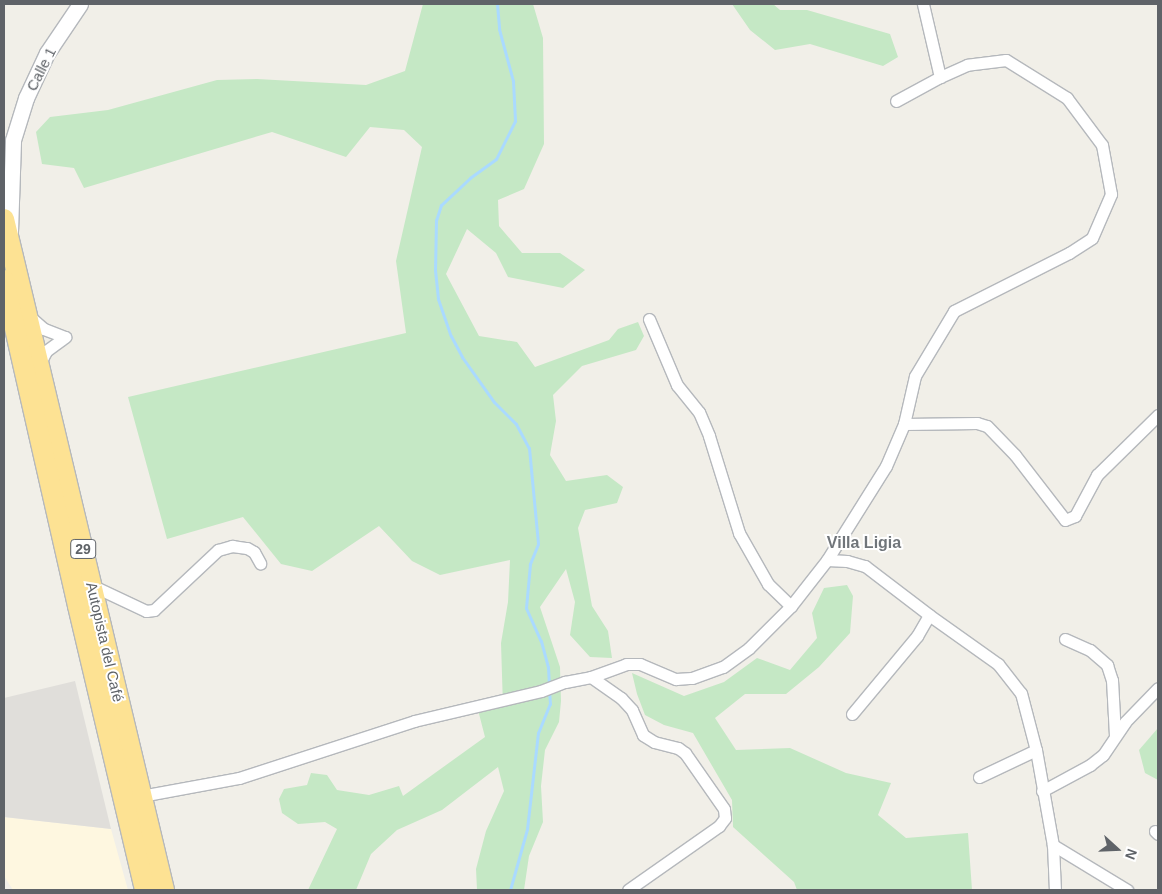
<!DOCTYPE html>
<meta charset="utf-8">
<style>
body{margin:0}
#map{position:relative;width:1162px;height:894px;overflow:hidden;background:#f1efe8;font-family:Arial,sans-serif}
div>[style]{position:absolute}
.commercial>*{inset:0;background:#fef7e0}
.industrial>*{inset:0;background:#e0deda}
.green>*{inset:0;background:#c5e8c5}
.stream>*{height:3px;margin:-1.5px;padding:0 1.5px;transform-origin:1.5px;border-radius:1.5px;background:#aadaff}
.roads{filter:drop-shadow(1px 0 #b5b8bc) drop-shadow(-1px 0 #b5b8bc) drop-shadow(0 1px #b5b8bc) drop-shadow(0 -1px #b5b8bc)}
.street>*{height:11px;margin:-5.5px;padding:0 5.5px;transform-origin:5.5px;border-radius:5.5px;background:#fff}
.secondary>*{height:15px;margin:-7.5px;padding:0 7.5px;transform-origin:7.5px;border-radius:7.5px;background:#fff}
.highway>*{height:20px;margin:-10px;padding:0 10px;transform-origin:10px;border-radius:10px;background:#fde293}
span{translate:-50% -50%;white-space:nowrap;text-align:center;line-height:1.15;-webkit-text-stroke:4px #fff;paint-order:stroke}
.shield-label span{padding:1px 4px;background:#fff;border:1px solid;border-radius:4px;-webkit-text-stroke-width:0}
.shield-label{font-size:14px;color:#5f6368;font-weight:700}
.street-label{font-size:15px;color:#5f6368}
.neighbourhood-label{font-size:16px;color:#70757a;font-weight:700}
.frame{position:absolute;inset:0;border:5px solid #5f6368;pointer-events:none}
.north{position:absolute;left:1092px;top:824px;width:50px;height:50px;-webkit-text-stroke:4px #fff;paint-order:stroke;rotate:110deg;font-size:14px;font-weight:700;line-height:20px;text-align:center;color:#5f6368}
.north::after{content:'';display:block;margin:auto;width:18px;height:22px;background:#5f6368;clip-path:polygon(50% 0,100% 100%,50% 72%,0 100%)}
</style>
<div id="map">
<div class="commercial">
<div style="clip-path:polygon(4px 817px,111px 829px,128px 890px,13px 890px,4px 876px)"></div>
</div>
<div class="industrial">
<div style="clip-path:polygon(75px 681px,111px 829px,4px 817px,4px 698px)"></div>
</div>
<div class="green">
<div style="clip-path:polygon(423px 4px,533px 4px,543px 38px,544px 144px,524px 189px,498px 200px,499px 226px,522px 253px,560px 253px,585px 270px,563px 288px,508px 277px,496px 253px,467px 229px,446px 274px,479px 336px,517px 342px,535px 367px,609px 340px,618px 329px,638px 322px,644px 336px,636px 350px,582px 366px,553px 395px,556px 421px,550px 455px,566px 481px,607px 475px,623px 487px,617px 503px,585px 510px,578px 528px,592px 606px,608px 631px,612px 658px,590px 657px,570px 635px,575px 602px,566px 569px,540px 607px,560px 667px,561px 701px,559px 722px,545px 750px,541px 786px,543px 822px,529px 856px,524px 890px,477px 890px,476px 869px,486px 831px,504px 791px,498px 767px,442px 810px,397px 830px,371px 854px,356px 890px,308px 890px,337px 829px,325px 822px,298px 824px,282px 813px,279px 799px,284px 789px,307px 785px,311px 773px,327px 775px,337px 790px,369px 795px,399px 786px,403px 796px,485px 737px,478px 710px,503px 707px,501px 643px,508px 602px,510px 560px,440px 575px,412px 561px,379px 526px,312px 571px,281px 564px,243px 517px,167px 539px,128px 397px,406px 333px,396px 261px,422px 147px,404px 130px,370px 127px,346px 157px,272px 132px,84px 188px,74px 168px,42px 164px,36px 132px,50px 117px,108px 110px,217px 80px,257px 79px,366px 85px,405px 71px)"></div>
<div style="clip-path:polygon(732px 4px,773px 4px,780px 10px,807px 10px,890px 34px,898px 57px,883px 66px,810px 44px,775px 50px,750px 30px)"></div>
<div style="clip-path:polygon(847px 585px,853px 596px,850px 633px,819px 667px,786px 694px,745px 694px,715px 718px,736px 750px,790px 748px,846px 773px,891px 783px,878px 815px,906px 838px,968px 833px,972px 890px,797px 890px,794px 882px,733px 827px,732px 800px,693px 733px,664px 725px,645px 715px,637px 694px,632px 673px,684px 696px,724px 682px,757px 658px,790px 670px,817px 638px,812px 613px,824px 588px)"></div>
<div style="clip-path:polygon(1158px 728px,1158px 780px,1145px 773px,1139px 750px)"></div>
</div>
<div class="stream">
<div style="left:497px;top:4px;width:25px;rotate:85deg"></div>
<div style="left:499px;top:29px;width:54px;rotate:74.9deg"></div>
<div style="left:513px;top:81px;width:40px;rotate:87.1deg"></div>
<div style="left:515px;top:121px;width:42px;rotate:116.6deg"></div>
<div style="left:496px;top:159px;width:32px;rotate:144deg"></div>
<div style="left:470px;top:178px;width:40px;rotate:137deg"></div>
<div style="left:441px;top:205px;width:16px;rotate:108deg"></div>
<div style="left:436px;top:220px;width:50px;rotate:91.1deg"></div>
<div style="left:435px;top:270px;width:29px;rotate:84deg"></div>
<div style="left:438px;top:299px;width:39px;rotate:71deg"></div>
<div style="left:451px;top:336px;width:24px;rotate:62deg"></div>
<div style="left:462px;top:357px;width:55px;rotate:54.6deg"></div>
<div style="left:494px;top:402px;width:31px;rotate:45deg"></div>
<div style="left:516px;top:424px;width:27px;rotate:62deg"></div>
<div style="left:529px;top:448px;width:96px;rotate:84.6deg"></div>
<div style="left:538px;top:544px;width:22px;rotate:112deg"></div>
<div style="left:530px;top:564px;width:44px;rotate:95.2deg"></div>
<div style="left:526px;top:608px;width:36px;rotate:66deg"></div>
<div style="left:541px;top:641px;width:27px;rotate:75deg"></div>
<div style="left:548px;top:667px;width:18px;rotate:87deg"></div>
<div style="left:510px;top:890px;width:63px;rotate:-74.4deg"></div>
<div style="left:527px;top:829px;width:97px;rotate:-83.5deg"></div>
<div style="left:538px;top:733px;width:31px;rotate:-68deg"></div>
<div style="left:550px;top:704px;width:13px;rotate:-94deg"></div>
</div>
<div class="roads">
<div class="street">
<div style="left:923px;top:4px;width:75px;rotate:76.9deg"></div>
<div style="left:29px;top:316px;width:20px;rotate:41deg"></div>
<div style="left:44px;top:329px;width:22px;rotate:21deg"></div>
<div style="left:649px;top:319px;width:72px;rotate:67deg"></div>
<div style="left:677px;top:385px;width:35px;rotate:51deg"></div>
<div style="left:699px;top:412px;width:26px;rotate:67deg"></div>
<div style="left:709px;top:436px;width:102px;rotate:72.8deg"></div>
<div style="left:739px;top:533px;width:59px;rotate:60.4deg"></div>
<div style="left:768px;top:584px;width:32px;rotate:44deg"></div>
<div style="left:39px;top:365px;width:16px;rotate:-63deg"></div>
<div style="left:46px;top:351px;width:24px;rotate:-36deg"></div>
<div style="left:904px;top:424px;width:73px;rotate:-0.8deg"></div>
<div style="left:977px;top:423px;width:10px;rotate:17deg"></div>
<div style="left:987px;top:426px;width:40px;rotate:46deg"></div>
<div style="left:1015px;top:455px;width:82px;rotate:52.4deg"></div>
<div style="left:1065px;top:520px;width:11px;rotate:-22deg"></div>
<div style="left:1075px;top:516px;width:47px;rotate:-61.8deg"></div>
<div style="left:1097px;top:475px;width:86px;rotate:-44.5deg"></div>
<div style="left:827px;top:560px;width:20px;rotate:3deg"></div>
<div style="left:847px;top:561px;width:19px;rotate:16deg"></div>
<div style="left:865px;top:566px;width:81px;rotate:37.4deg"></div>
<div style="left:929px;top:615px;width:85px;rotate:35.4deg"></div>
<div style="left:998px;top:664px;width:37px;rotate:52deg"></div>
<div style="left:1021px;top:693px;width:59px;rotate:75.3deg"></div>
<div style="left:1036px;top:750px;width:97px;rotate:79.9deg"></div>
<div style="left:1053px;top:845px;width:45px;rotate:87.5deg"></div>
<div style="left:91px;top:585px;width:61px;rotate:25.3deg"></div>
<div style="left:146px;top:611px;width:8px;rotate:-7deg"></div>
<div style="left:154px;top:610px;width:88px;rotate:-43.2deg"></div>
<div style="left:218px;top:550px;width:15px;rotate:-16deg"></div>
<div style="left:232px;top:546px;width:15px;rotate:8deg"></div>
<div style="left:247px;top:548px;width:8px;rotate:30deg"></div>
<div style="left:254px;top:552px;width:13px;rotate:61deg"></div>
<div style="left:1065px;top:639px;width:27px;rotate:24deg"></div>
<div style="left:1090px;top:650px;width:23px;rotate:41deg"></div>
<div style="left:1107px;top:665px;width:16px;rotate:72deg"></div>
<div style="left:1112px;top:680px;width:56px;rotate:86.9deg"></div>
<div style="left:591px;top:677px;width:37px;rotate:35deg"></div>
<div style="left:621px;top:698px;width:16px;rotate:47deg"></div>
<div style="left:632px;top:710px;width:27px;rotate:66deg"></div>
<div style="left:643px;top:735px;width:13px;rotate:32deg"></div>
<div style="left:654px;top:742px;width:25px;rotate:14deg"></div>
<div style="left:678px;top:748px;width:9px;rotate:36deg"></div>
<div style="left:685px;top:753px;width:68px;rotate:55.1deg"></div>
<div style="left:724px;top:809px;width:9px;rotate:84deg"></div>
<div style="left:725px;top:818px;width:10px;rotate:127deg"></div>
<div style="left:719px;top:826px;width:111px;rotate:144.9deg"></div>
<div style="left:852px;top:714px;width:102px;rotate:-50.2deg"></div>
<div style="left:917px;top:636px;width:24px;rotate:-60deg"></div>
<div style="left:979px;top:777px;width:63px;rotate:-25.3deg"></div>
<div style="left:1042px;top:791px;width:55px;rotate:-28.4deg"></div>
<div style="left:1090px;top:765px;width:16px;rotate:-38deg"></div>
<div style="left:1103px;top:755px;width:40px;rotate:-56deg"></div>
<div style="left:1125px;top:722px;width:47px;rotate:-45.9deg"></div>
<div style="left:141px;top:796px;width:100px;rotate:-10.4deg"></div>
<div style="left:239px;top:778px;width:184px;rotate:-18deg"></div>
<div style="left:414px;top:721px;width:130px;rotate:-13.3deg"></div>
<div style="left:541px;top:691px;width:26px;rotate:-21deg"></div>
<div style="left:565px;top:682px;width:26px;rotate:-11deg"></div>
<div style="left:591px;top:677px;width:37px;rotate:-20deg"></div>
<div style="left:626px;top:664px;width:14px"></div>
<div style="left:640px;top:664px;width:39px;rotate:23deg"></div>
<div style="left:676px;top:679px;width:16px;rotate:-4deg"></div>
<div style="left:692px;top:678px;width:33px;rotate:-20deg"></div>
<div style="left:723px;top:667px;width:32px;rotate:-36deg"></div>
<div style="left:749px;top:648px;width:59px;rotate:-45deg"></div>
<div style="left:791px;top:606px;width:58px;rotate:-52deg"></div>
<div style="left:827px;top:560px;width:111px;rotate:-57.9deg"></div>
<div style="left:886px;top:466px;width:46px;rotate:-66.8deg"></div>
<div style="left:904px;top:424px;width:49px;rotate:-77.1deg"></div>
<div style="left:915px;top:376px;width:76px;rotate:-59deg"></div>
<div style="left:954px;top:311px;width:129px;rotate:-26.8deg"></div>
<div style="left:1069px;top:253px;width:27px;rotate:-33deg"></div>
<div style="left:1092px;top:238px;width:48px;rotate:-66.6deg"></div>
<div style="left:1111px;top:194px;width:50px;rotate:-100.4deg"></div>
<div style="left:1102px;top:145px;width:59px;rotate:-126.7deg"></div>
<div style="left:1067px;top:98px;width:72px;rotate:-148.1deg"></div>
<div style="left:1006px;top:60px;width:39px;rotate:173deg"></div>
<div style="left:967px;top:65px;width:30px;rotate:156deg"></div>
<div style="left:940px;top:77px;width:50px;rotate:151.4deg"></div>
<div style="left:1155px;top:831px;width:4px;rotate:45deg"></div>
<div style="left:1053px;top:845px;width:87px;rotate:31.3deg"></div>
</div>
<div class="secondary">
<div style="left:10px;top:232px;width:92px;rotate:-88.1deg"></div>
<div style="left:13px;top:140px;width:44px;rotate:-72.8deg"></div>
<div style="left:26px;top:98px;width:50px;rotate:-65deg"></div>
<div style="left:47px;top:53px;width:59px;rotate:-56deg"></div>
</div>
<div class="highway">
<div style="left:4px;top:219px;width:690px;rotate:76.59deg"></div>
<div style="left:4px;top:280px;width:334px;rotate:77.2deg"></div>
<div style="left:78px;top:606px;width:292px;rotate:76.7deg"></div>
</div>
</div>
<div class="shield-label">
<span style="left:83px;top:549px">29</span>
</div>
<div class="street-label">
<span style="left:41px;top:69px;rotate:-63deg">Calle 1</span>
<span style="left:105px;top:642px;rotate:77deg">Autopista del Café</span>
</div>
<div class="neighbourhood-label">
<span style="left:864px;top:543px">Villa Ligia</span>
</div>
<div class="frame"></div>
<div class="north">N</div>
</div>
